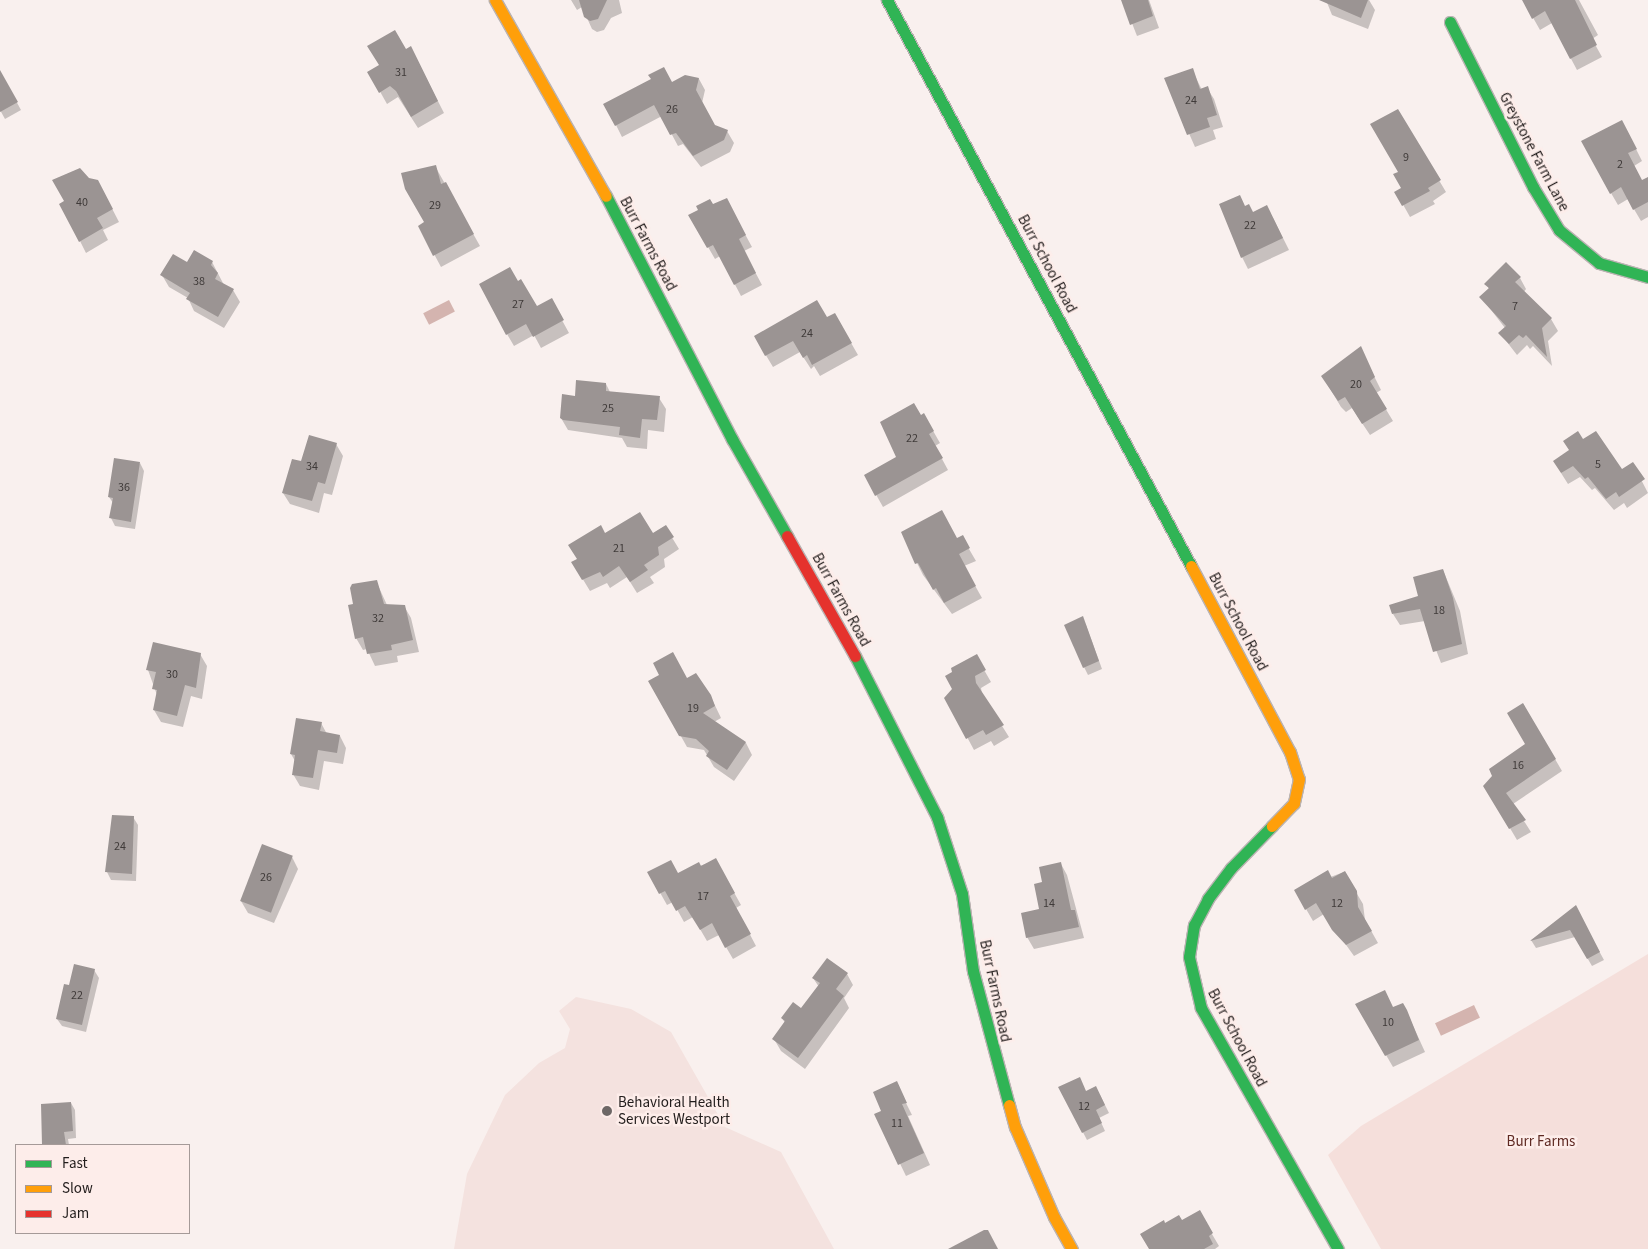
<!DOCTYPE html>
<style>
body{margin:0}
#map{position:relative;width:1648px;height:1249px;overflow:hidden;background:#f9f0ee;font-family:"Source Sans 3",sans-serif}
div>[style]{position:absolute}
.built>*{inset:0;background:#f4e2df}
.green>*{inset:0;background:#f5dfdb}
.water>*{inset:0;background:#d4b4af;transform-origin:0 0}
.shadow>*{inset:0;background:#0003}
.building>*{inset:0;background:#9b9493;transform-origin:0 0}
.roads{filter:drop-shadow(1px 0 #bab3b2) drop-shadow(-1px 0 #bab3b2) drop-shadow(0 1px #bab3b2) drop-shadow(0 -1px #bab3b2)}
.fast>*{height:11px;margin:-5.5px;padding:0 5.5px;transform-origin:5.5px;border-radius:5.5px;background:#30b455}
.slow>*{height:11px;margin:-5.5px;padding:0 5.5px;transform-origin:5.5px;border-radius:5.5px;background:#ff9f0a}
.jam>*{height:11px;margin:-5.5px;padding:0 5.5px;transform-origin:5.5px;border-radius:5.5px;background:#e5322d}
.dots>*{width:14px;height:14px;translate:-50% -50%;box-sizing:border-box;border:2px solid #fdedea;border-radius:50%}
span{translate:-50% -50%;white-space:nowrap;text-align:center;line-height:1.15;-webkit-text-stroke:5px #fdedea;paint-order:stroke}
.number-label{font-size:12px;color:#403b3a}
.number-label span{-webkit-text-stroke-width:0}
.street-label{font-size:15px;color:#221d1c}
.poi-label{font-size:15px;color:#221d1c}
.left{translate:0 -50%;text-align:left}
.park-label{font-size:15px;color:#5f2922}
.legend{position:absolute;left:15px;top:1144px;width:175px;height:90px;box-sizing:border-box;background:#fdedea;border:1px solid #a59a98;margin:0;padding:6px 9px;list-style:none;font-size:15px;color:#221d1c}
.legend li{display:flex;align-items:center;gap:10px;height:25px}
.legend b{width:25px;border:1px solid #a59a98}
</style>
<div id="map">
<div class="built">
<div style="clip-path:polygon(576px 997px,631px 1009px,671px 1032px,725px 1127px,781px 1152px,834px 1249px,454px 1249px,467px 1174px,505px 1095px,539px 1063px,565px 1048px,570px 1029px,559px 1011px)"></div>
</div>
<div class="green">
<div style="clip-path:polygon(1648px 954px,1648px 1249px,1381px 1249px,1328px 1155px,1361px 1126px)"></div>
</div>
<div class="water">
<div style="left:449px;top:300px;width:13px;height:29px;rotate:63deg"></div>
<div style="left:1474px;top:1005px;width:14px;height:43px;rotate:65deg"></div>
</div>
<div class="shadow">
<div style="clip-path:polygon(571px 0,619px 0,622px 13px,611px 18px,604px 30px,597px 32px,592px 29px,582px 7px,577px 10px)"></div>
<div style="clip-path:polygon(1123px 0,1149px 0,1159px 28px,1137px 36px)"></div>
<div style="clip-path:polygon(1326px 0,1369px 0,1375px 10px,1368px 29px,1332px 15px)"></div>
<div style="clip-path:polygon(1523px 0,1579px 0,1598px 35px,1592px 39px,1602px 57px,1577px 70px,1552px 23px,1540px 30px)"></div>
<div style="clip-path:polygon(411px 48px,444px 113px,418px 128px,398px 97px,387px 104px,369px 72px)"></div>
<div style="clip-path:polygon(1192px 70px,1202px 90px,1207px 88px,1214px 99px,1223px 127px,1213px 130px,1216px 139px,1195px 147px,1165px 79px)"></div>
<div style="clip-path:polygon(0 72px,21px 110px,5px 119px,0 110px)"></div>
<div style="clip-path:polygon(699px 79px,705px 90px,702px 103px,715px 127px,727px 131px,734px 143px,730px 152px,701px 167px,683px 144px,678px 146px,662px 116px,622px 137px,616px 125px,672px 84px)"></div>
<div style="clip-path:polygon(1397px 110px,1446px 192px,1433px 201px,1435px 204px,1410px 217px,1396px 192px,1402px 189px)"></div>
<div style="clip-path:polygon(1628px 133px,1642px 161px,1634px 166px,1642px 182px,1648px 179px,1648px 217px,1641px 221px,1628px 199px,1618px 205px,1611px 193px)"></div>
<div style="clip-path:polygon(435px 166px,480px 246px,441px 267px,419px 226px,426px 223px)"></div>
<div style="clip-path:polygon(104px 193px,119px 222px,103px 230px,108px 240px,86px 253px,80px 241px)"></div>
<div style="clip-path:polygon(712px 206px,733px 212px,752px 247px,744px 251px,762px 285px,741px 296px,720px 256px,715px 259px,690px 216px)"></div>
<div style="clip-path:polygon(1253px 213px,1273px 218px,1289px 250px,1248px 269px,1242px 257px)"></div>
<div style="clip-path:polygon(212px 262px,224px 285px,233px 290px,240px 302px,224px 328px,194px 311px,188px 298px,169px 287px,162px 275px,188px 264px)"></div>
<div style="clip-path:polygon(1520px 278px,1526px 289px,1524px 292px,1551px 319px,1558px 331px,1548px 341px,1552px 366px,1533px 346px,1530px 349px,1527px 345px,1517px 355px,1500px 333px,1505px 328px,1481px 297px,1489px 289px,1486px 284px)"></div>
<div style="clip-path:polygon(551px 300px,569px 333px,541px 348px,534px 335px,514px 346px,507px 334px,536px 308px)"></div>
<div style="clip-path:polygon(835px 315px,858px 355px,820px 376px,814px 366px,811px 369px,800px 352px,773px 367px,755px 337px)"></div>
<div style="clip-path:polygon(1360px 348px,1381px 390px,1376px 393px,1393px 421px,1370px 435px,1352px 408px,1346px 412px,1341px 407px,1323px 377px)"></div>
<div style="clip-path:polygon(606px 384px,610px 392px,659px 398px,666px 409px,664px 432px,648px 430px,647px 449px,627px 447px,622px 438px,568px 430px,561px 418px,576px 397px)"></div>
<div style="clip-path:polygon(924px 415px,940px 443px,935px 446px,948px 470px,883px 507px,865px 475px,898px 457px)"></div>
<div style="clip-path:polygon(1583px 441px,1622px 471px,1633px 464px,1648px 493px,1627px 508px,1624px 503px,1614px 510px,1595px 488px,1592px 490px,1580px 477px,1568px 484px,1561px 473px,1570px 450px)"></div>
<div style="clip-path:polygon(336px 444px,343px 456px,332px 495px,324px 493px,319px 513px,290px 504px,283px 493px,302px 463px)"></div>
<div style="clip-path:polygon(140px 463px,144px 471px,135px 529px,115px 526px,111px 518px,113px 503px,109px 497px)"></div>
<div style="clip-path:polygon(665px 526px,679px 549px,664px 559px,665px 567px,650px 577px,654px 583px,637px 593px,627px 577px,610px 588px,607px 583px,590px 591px,573px 563px,605px 535px,652px 534px)"></div>
<div style="clip-path:polygon(902px 533px,957px 539px,962px 537px,976px 561px,964px 566px,982px 598px,952px 614px,923px 575px)"></div>
<div style="clip-path:polygon(1443px 570px,1460px 611px,1468px 654px,1441px 663px,1425px 621px,1400px 625px,1393px 614px,1420px 597px)"></div>
<div style="clip-path:polygon(376px 581px,387px 605px,404px 606px,411px 618px,419px 652px,397px 656px,398px 662px,375px 666px,367px 649px,363px 650px,356px 638px)"></div>
<div style="clip-path:polygon(1086px 625px,1102px 669px,1088px 675px,1084px 667px)"></div>
<div style="clip-path:polygon(200px 654px,207px 666px,202px 699px,191px 696px,183px 727px,161px 722px,154px 710px,157px 695px,148px 670px)"></div>
<div style="clip-path:polygon(976px 656px,991px 682px,981px 688px,982px 694px,1009px 737px,994px 746px,991px 741px,974px 750px,946px 698px)"></div>
<div style="clip-path:polygon(687px 679px,710px 695px,721px 718px,714px 722px,746px 743px,752px 755px,734px 781px,714px 767px,704px 750px,687px 747px,650px 681px)"></div>
<div style="clip-path:polygon(1523px 704px,1562px 771px,1513px 804px,1531px 832px,1517px 840px,1485px 786px,1527px 744px)"></div>
<div style="clip-path:polygon(321px 723px,327px 734px,340px 736px,346px 748px,343px 764px,324px 761px,319px 790px,300px 786px,293px 774px,295px 761px,291px 754px)"></div>
<div style="clip-path:polygon(113px 816px,133px 817px,138px 825px,136px 881px,111px 880px,107px 872px)"></div>
<div style="clip-path:polygon(292px 857px,298px 869px,274px 923px,248px 913px,241px 901px)"></div>
<div style="clip-path:polygon(716px 860px,741px 905px,736px 908px,756px 946px,733px 959px,719px 935px,707px 941px,693px 917px,684px 922px,673px 902px,667px 905px,649px 873px,678px 874px)"></div>
<div style="clip-path:polygon(1061px 864px,1067px 875px,1084px 938px,1034px 949px,1027px 937px,1041px 910px,1043px 883px)"></div>
<div style="clip-path:polygon(1344px 872px,1363px 904px,1365px 920px,1378px 943px,1354px 956px,1324px 914px,1313px 921px,1295px 890px)"></div>
<div style="clip-path:polygon(1575px 907px,1604px 960px,1592px 966px,1575px 937px,1536px 948px,1531px 940px)"></div>
<div style="clip-path:polygon(94px 970px,99px 978px,86px 1032px,62px 1026px,57px 1019px,70px 986px)"></div>
<div style="clip-path:polygon(847px 974px,853px 985px,844px 998px,849px 1008px,805px 1069px,781px 1051px,774px 1039px,785px 1023px,782px 1018px,801px 1010px,819px 987px,813px 978px)"></div>
<div style="clip-path:polygon(1357px 1005px,1394px 1009px,1409px 1017px,1425px 1052px,1393px 1067px)"></div>
<div style="clip-path:polygon(896px 1083px,912px 1115px,908px 1116px,930px 1165px,906px 1176px,876px 1114px,883px 1111px)"></div>
<div style="clip-path:polygon(1060px 1088px,1100px 1095px,1109px 1113px,1099px 1118px,1105px 1131px,1087px 1140px)"></div>
<div style="clip-path:polygon(71px 1103px,75px 1110px,76px 1138px,68px 1139px,69px 1145px,44px 1145px,42px 1105px)"></div>
<div style="clip-path:polygon(1199px 1212px,1219px 1246px,1215px 1249px,1150px 1249px,1165px 1225px,1182px 1222px)"></div>
</div>
<div class="building">
<div style="clip-path:polygon(579px 0,607px 0,598px 19px,590px 21px,584px 17px)"></div>
<div style="clip-path:polygon(1121px 0,1148px 0,1153px 16px,1130px 25px)"></div>
<div style="clip-path:polygon(1319px 0,1368px 0,1361px 18px)"></div>
<div style="clip-path:polygon(1522px 0,1575px 0,1597px 45px,1570px 59px,1545px 11px,1532px 19px)"></div>
<div style="clip-path:polygon(395px 30px,406px 49px,411px 46px,438px 101px,411px 117px,396px 91px,390px 86px,379px 93px,367px 72px,379px 65px,367px 46px)"></div>
<div style="clip-path:polygon(664px 67px,672px 82px,685px 75px,699px 78px,696px 90px,715px 125px,728px 130px,724px 140px,693px 156px,676px 133px,670px 135px,654px 105px,615px 126px,603px 104px,651px 79px,648px 75px)"></div>
<div style="clip-path:polygon(1193px 68px,1200px 89px,1208px 86px,1217px 115px,1207px 118px,1210px 127px,1187px 135px,1164px 78px)"></div>
<div style="clip-path:polygon(0 70px,18px 102px,0 112px)"></div>
<div style="clip-path:polygon(1398px 109px,1441px 180px,1428px 188px,1430px 191px,1402px 206px,1394px 192px,1401px 188px,1393px 174px,1398px 172px,1370px 124px)"></div>
<div style="clip-path:polygon(1622px 120px,1637px 149px,1628px 153px,1642px 180px,1648px 177px,1648px 202px,1633px 210px,1621px 187px,1610px 194px,1581px 141px)"></div>
<div style="clip-path:polygon(436px 165px,441px 184px,446px 182px,474px 234px,433px 256px,418px 226px,424px 222px,405px 189px,401px 173px)"></div>
<div style="clip-path:polygon(80px 168px,89px 178px,98px 180px,113px 209px,97px 218px,103px 228px,79px 242px,59px 204px,64px 201px,52px 180px)"></div>
<div style="clip-path:polygon(1240px 195px,1245px 206px,1249px 204px,1253px 212px,1267px 205px,1283px 238px,1241px 258px,1219px 204px)"></div>
<div style="clip-path:polygon(727px 198px,746px 235px,739px 239px,756px 273px,734px 285px,713px 245px,707px 248px,688px 215px,698px 210px,696px 206px,710px 199px,713px 204px)"></div>
<div style="clip-path:polygon(194px 250px,213px 261px,211px 265px,218px 273px,215px 279px,234px 289px,218px 317px,186px 299px,190px 293px,160px 275px,173px 254px,187px 262px)"></div>
<div style="clip-path:polygon(1506px 262px,1521px 277px,1515px 282px,1552px 318px,1542px 328px,1547px 357px,1526px 335px,1523px 338px,1519px 335px,1509px 344px,1498px 333px,1506px 326px,1479px 297px,1489px 288px,1484px 284px)"></div>
<div style="clip-path:polygon(510px 267px,518px 281px,521px 279px,537px 306px,552px 298px,564px 320px,533px 337px,526px 324px,506px 335px,479px 284px)"></div>
<div style="clip-path:polygon(817px 300px,827px 317px,835px 313px,852px 343px,812px 365px,807px 355px,803px 358px,793px 341px,765px 356px,754px 336px)"></div>
<div style="clip-path:polygon(1361px 346px,1375px 377px,1370px 381px,1387px 409px,1362px 424px,1345px 397px,1338px 401px,1321px 376px)"></div>
<div style="clip-path:polygon(576px 380px,606px 383px,606px 391px,660px 396px,657px 420px,642px 419px,640px 438px,619px 435px,620px 427px,563px 420px,560px 418px,562px 394px,575px 396px)"></div>
<div style="clip-path:polygon(914px 403px,921px 415px,924px 413px,934px 431px,929px 434px,943px 458px,875px 496px,864px 475px,896px 457px,880px 422px)"></div>
<div style="clip-path:polygon(1578px 431px,1583px 439px,1596px 431px,1622px 469px,1633px 462px,1645px 479px,1619px 497px,1616px 492px,1606px 499px,1588px 477px,1585px 479px,1573px 466px,1561px 473px,1553px 461px,1569px 450px,1563px 441px)"></div>
<div style="clip-path:polygon(309px 435px,337px 443px,325px 484px,318px 482px,312px 501px,282px 493px,292px 459px,301px 461px)"></div>
<div style="clip-path:polygon(114px 458px,140px 462px,131px 522px,109px 518px,113px 498px,108px 497px)"></div>
<div style="clip-path:polygon(942px 510px,957px 538px,963px 535px,970px 548px,959px 554px,976px 586px,944px 603px,936px 588px,933px 590px,918px 563px,915px 564px,901px 532px)"></div>
<div style="clip-path:polygon(640px 512px,653px 533px,666px 525px,674px 537px,658px 547px,659px 555px,644px 565px,648px 570px,630px 582px,619px 566px,603px 577px,600px 572px,582px 580px,571px 562px,577px 559px,568px 545px,601px 525px,605px 533px)"></div>
<div style="clip-path:polygon(1443px 569px,1453px 598px,1462px 644px,1433px 652px,1420px 609px,1392px 614px,1389px 605px,1418px 596px,1413px 577px)"></div>
<div style="clip-path:polygon(377px 580px,384px 604px,405px 605px,413px 640px,391px 645px,392px 650px,367px 654px,363px 637px,355px 639px,348px 605px,353px 604px,350px 588px,352px 584px)"></div>
<div style="clip-path:polygon(1083px 616px,1099px 661px,1083px 668px,1064px 625px)"></div>
<div style="clip-path:polygon(153px 642px,201px 653px,196px 688px,185px 685px,177px 716px,153px 710px,157px 690px,152px 689px,156px 672px,146px 670px)"></div>
<div style="clip-path:polygon(673px 652px,687px 678px,696px 673px,711px 695px,715px 706px,703px 713px,746px 742px,727px 770px,706px 756px,709px 751px,696px 739px,679px 736px,648px 681px,659px 675px,653px 663px)"></div>
<div style="clip-path:polygon(977px 654px,986px 670px,975px 676px,976px 683px,1004px 725px,986px 735px,983px 730px,966px 739px,944px 698px,952px 689px,945px 676px,952px 672px,951px 668px)"></div>
<div style="clip-path:polygon(1523px 703px,1556px 759px,1506px 793px,1526px 820px,1509px 829px,1483px 786px,1492px 776px,1489px 769px,1525px 744px,1507px 713px)"></div>
<div style="clip-path:polygon(296px 718px,322px 722px,320px 731px,340px 735px,337px 753px,318px 750px,313px 778px,292px 775px,295px 755px,290px 754px)"></div>
<div style="clip-path:polygon(112px 815px,134px 816px,132px 874px,105px 872px)"></div>
<div style="left:262px;top:844px;width:33px;height:61px;rotate:21deg"></div>
<div style="clip-path:polygon(716px 858px,735px 893px,730px 896px,751px 934px,725px 948px,712px 923px,700px 930px,685px 906px,676px 911px,665px 891px,659px 894px,647px 872px,671px 860px,678px 873px,699px 862px,701px 866px)"></div>
<div style="clip-path:polygon(1061px 862px,1071px 910px,1075px 910px,1079px 927px,1026px 938px,1021px 913px,1039px 909px,1034px 884px,1042px 882px,1039px 867px)"></div>
<div style="clip-path:polygon(1328px 870px,1332px 878px,1345px 871px,1357px 891px,1358px 907px,1372px 931px,1346px 945px,1332px 930px,1316px 903px,1305px 910px,1294px 890px)"></div>
<div style="clip-path:polygon(1576px 905px,1600px 952px,1587px 959px,1570px 930px,1530px 941px)"></div>
<div style="clip-path:polygon(827px 958px,848px 973px,836px 989px,844px 996px,798px 1058px,772px 1039px,785px 1021px,781px 1018px,793px 1002px,801px 1008px,820px 983px,812px 978px)"></div>
<div style="clip-path:polygon(74px 964px,95px 969px,82px 1025px,56px 1019px,64px 984px,69px 985px)"></div>
<div style="clip-path:polygon(1385px 990px,1393px 1007px,1403px 1003px,1407px 1010px,1419px 1040px,1385px 1056px,1355px 1004px)"></div>
<div style="clip-path:polygon(1080px 1077px,1086px 1091px,1096px 1086px,1105px 1105px,1096px 1110px,1102px 1123px,1082px 1133px,1058px 1087px)"></div>
<div style="clip-path:polygon(897px 1081px,907px 1103px,902px 1104px,924px 1153px,898px 1165px,874px 1114px,881px 1111px,873px 1092px)"></div>
<div style="clip-path:polygon(71px 1102px,73px 1131px,64px 1132px,66px 1145px,42px 1145px,41px 1104px)"></div>
<div style="clip-path:polygon(1200px 1210px,1213px 1233px,1209px 1236px,1213px 1244px,1204px 1249px,1149px 1249px,1140px 1234px,1164px 1220px,1165px 1223px,1179px 1215px,1182px 1220px)"></div>
<div style="clip-path:polygon(984px 1230px,988px 1230px,998px 1249px,948px 1249px)"></div>
</div>
<div class="roads">
<div class="fast">
<div style="left:887px;top:0;width:642px;rotate:61.76deg"></div>
<div style="left:1450px;top:22px;width:185px;rotate:63.3deg"></div>
<div style="left:1533px;top:187px;width:50px;rotate:58.8deg"></div>
<div style="left:1559px;top:230px;width:52px;rotate:39.5deg"></div>
<div style="left:1599px;top:263px;width:51px;rotate:15.9deg"></div>
<div style="left:606px;top:196px;width:274px;rotate:62.6deg"></div>
<div style="left:732px;top:439px;width:112px;rotate:60.4deg"></div>
<div style="left:855px;top:656px;width:181px;rotate:63deg"></div>
<div style="left:937px;top:817px;width:81px;rotate:72deg"></div>
<div style="left:962px;top:894px;width:78px;rotate:81.9deg"></div>
<div style="left:973px;top:971px;width:139px;rotate:75deg"></div>
<div style="left:1272px;top:826px;width:59px;rotate:134.3deg"></div>
<div style="left:1231px;top:868px;width:39px;rotate:127deg"></div>
<div style="left:1208px;top:899px;width:30px;rotate:118deg"></div>
<div style="left:1194px;top:925px;width:32px;rotate:99deg"></div>
<div style="left:1189px;top:957px;width:52px;rotate:76.8deg"></div>
<div style="left:1201px;top:1008px;width:277px;rotate:60.4deg"></div>
</div>
<div class="slow">
<div style="left:495px;top:0;width:225px;rotate:60.5deg"></div>
<div style="left:1191px;top:566px;width:211px;rotate:62deg"></div>
<div style="left:1290px;top:752px;width:28px;rotate:72deg"></div>
<div style="left:1299px;top:779px;width:25px;rotate:102deg"></div>
<div style="left:1294px;top:803px;width:32px;rotate:134deg"></div>
<div style="left:1009px;top:1105px;width:23px;rotate:75deg"></div>
<div style="left:1015px;top:1127px;width:98px;rotate:66.6deg"></div>
<div style="left:1054px;top:1217px;width:37px;rotate:61deg"></div>
</div>
<div class="jam">
<div style="left:787px;top:536px;width:138px;rotate:60.5deg"></div>
</div>
</div>
<div class="dots">
<div style="left:607px;top:1111px;background:#6d6766"></div>
</div>
<div class="number-label">
<span style="left:401px;top:73px">31</span>
<span style="left:1191px;top:101px">24</span>
<span style="left:672px;top:110px">26</span>
<span style="left:1406px;top:158px">9</span>
<span style="left:1620px;top:165px">2</span>
<span style="left:82px;top:203px">40</span>
<span style="left:435px;top:206px">29</span>
<span style="left:1250px;top:226px">22</span>
<span style="left:199px;top:282px">38</span>
<span style="left:518px;top:305px">27</span>
<span style="left:1515px;top:307px">7</span>
<span style="left:807px;top:334px">24</span>
<span style="left:1356px;top:385px">20</span>
<span style="left:608px;top:409px">25</span>
<span style="left:912px;top:439px">22</span>
<span style="left:1598px;top:465px">5</span>
<span style="left:312px;top:467px">34</span>
<span style="left:124px;top:488px">36</span>
<span style="left:619px;top:549px">21</span>
<span style="left:1439px;top:611px">18</span>
<span style="left:378px;top:619px">32</span>
<span style="left:172px;top:675px">30</span>
<span style="left:693px;top:709px">19</span>
<span style="left:1518px;top:766px">16</span>
<span style="left:120px;top:847px">24</span>
<span style="left:266px;top:878px">26</span>
<span style="left:703px;top:897px">17</span>
<span style="left:1049px;top:904px">14</span>
<span style="left:1337px;top:904px">12</span>
<span style="left:77px;top:996px">22</span>
<span style="left:1388px;top:1023px">10</span>
<span style="left:1084px;top:1107px">12</span>
<span style="left:897px;top:1124px">11</span>
</div>
<div class="street-label">
<span style="left:1534px;top:152px;rotate:62deg">Greystone Farm Lane</span>
<span style="left:648px;top:244px;rotate:62deg">Burr Farms Road</span>
<span style="left:1047px;top:264px;rotate:62deg">Burr School Road</span>
<span style="left:841px;top:600px;rotate:61deg">Burr Farms Road</span>
<span style="left:1238px;top:622px;rotate:62deg">Burr School Road</span>
<span style="left:995px;top:991px;rotate:78deg">Burr Farms Road</span>
<span style="left:1237px;top:1038px;rotate:62deg">Burr School Road</span>
</div>
<div class="poi-label">
<span class="left" style="left:618px;top:1111px">Behavioral Health<br>Services Westport</span>
</div>
<div class="park-label">
<span style="left:1541px;top:1142px">Burr Farms</span>
</div>
<ul class="legend">
<li><b style="height:6px;background:#30b455"></b>Fast</li>
<li><b style="height:6px;background:#ff9f0a"></b>Slow</li>
<li><b style="height:6px;background:#e5322d"></b>Jam</li>
</ul>
</div>
